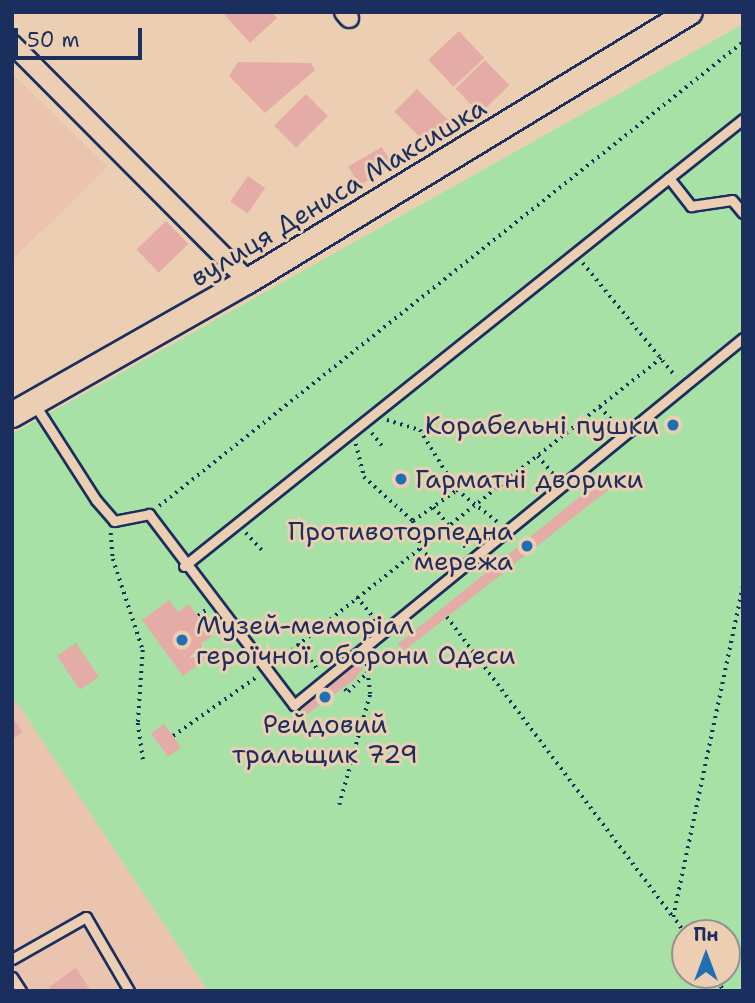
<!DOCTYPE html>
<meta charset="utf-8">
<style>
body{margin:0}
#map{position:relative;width:755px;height:1003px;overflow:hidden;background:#eccfb3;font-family:"Shantell Sans",sans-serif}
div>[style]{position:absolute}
.built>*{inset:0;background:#eac4af}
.green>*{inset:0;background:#a7e1a6}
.building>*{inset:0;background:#e5aba6;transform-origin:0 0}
.path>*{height:3.5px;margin-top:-1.75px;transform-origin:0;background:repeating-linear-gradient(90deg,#1b2f5e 0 2px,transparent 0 7px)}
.roads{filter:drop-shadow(2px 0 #1b2f5e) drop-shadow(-2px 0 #1b2f5e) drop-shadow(0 2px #1b2f5e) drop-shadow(0 -2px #1b2f5e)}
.lane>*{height:9px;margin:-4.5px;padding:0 4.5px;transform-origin:4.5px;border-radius:4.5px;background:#eccfb3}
.street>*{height:18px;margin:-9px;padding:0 9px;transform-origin:9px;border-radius:9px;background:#eccfb3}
.secondary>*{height:24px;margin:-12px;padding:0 12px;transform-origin:12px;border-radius:12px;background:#eccfb3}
.dots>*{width:19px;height:19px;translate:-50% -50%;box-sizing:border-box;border:4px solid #eccfb3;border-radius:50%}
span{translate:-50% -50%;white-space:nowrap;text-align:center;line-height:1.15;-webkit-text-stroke:6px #eccfb3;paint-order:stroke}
.street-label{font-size:26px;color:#1b2f5e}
.poi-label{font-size:26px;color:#1b2f5e}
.right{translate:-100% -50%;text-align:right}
.left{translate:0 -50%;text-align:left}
.frame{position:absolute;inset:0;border:14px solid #1b2f5e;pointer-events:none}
.north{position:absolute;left:671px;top:919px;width:70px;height:70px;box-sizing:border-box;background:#eccfb3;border:2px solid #988f91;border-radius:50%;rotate:0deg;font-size:19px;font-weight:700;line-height:28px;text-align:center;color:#1b2f5e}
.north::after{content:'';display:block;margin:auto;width:24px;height:32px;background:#1f6fb2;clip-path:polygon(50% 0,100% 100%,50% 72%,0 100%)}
.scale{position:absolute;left:14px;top:28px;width:128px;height:32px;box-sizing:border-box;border:4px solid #1b2f5e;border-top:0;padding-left:9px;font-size:21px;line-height:24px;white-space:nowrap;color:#1b2f5e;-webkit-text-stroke:5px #eccfb3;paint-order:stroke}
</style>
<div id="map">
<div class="built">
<div style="clip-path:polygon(12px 73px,108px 167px,12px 260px)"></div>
<div style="clip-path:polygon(12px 695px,208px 991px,12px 991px)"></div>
</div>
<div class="green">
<div style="clip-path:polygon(evenodd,743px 24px,743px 991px,208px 991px,12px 695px,12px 434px,743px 24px,685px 933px,727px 933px,727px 975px,685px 975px,685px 933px)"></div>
</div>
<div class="building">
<div style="clip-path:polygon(222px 12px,272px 12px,277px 18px,250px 43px)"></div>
<div style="left:459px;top:31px;width:37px;height:42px;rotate:47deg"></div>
<div style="left:485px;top:60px;width:35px;height:41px;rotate:46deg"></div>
<div style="clip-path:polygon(238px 62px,311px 63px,315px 70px,265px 113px,229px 76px)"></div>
<div style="left:417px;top:89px;width:44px;height:32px;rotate:45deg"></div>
<div style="left:306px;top:94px;width:31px;height:45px;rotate:45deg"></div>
<div style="left:382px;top:147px;width:22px;height:39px;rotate:60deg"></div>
<div style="left:248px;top:176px;width:21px;height:31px;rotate:35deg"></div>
<div style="left:166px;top:221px;width:32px;height:41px;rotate:46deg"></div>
<div style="clip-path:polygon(609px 473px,617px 483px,404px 651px,398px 644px)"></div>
<div style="clip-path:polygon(169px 600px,178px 612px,189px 604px,212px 636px,201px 644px,210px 656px,183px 676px,142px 620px)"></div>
<div style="left:76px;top:643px;width:41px;height:23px;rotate:56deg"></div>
<div style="clip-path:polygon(358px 663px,363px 668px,354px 680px,295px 723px,305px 705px)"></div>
<div style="clip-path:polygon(12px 717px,23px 732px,12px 739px)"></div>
<div style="left:164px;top:724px;width:29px;height:16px;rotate:54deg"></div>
<div style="clip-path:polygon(76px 968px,91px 991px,52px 991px,49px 987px)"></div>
</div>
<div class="path">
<div style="left:583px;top:263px;width:147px;rotate:50.8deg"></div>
<div style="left:600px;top:407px;width:25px;rotate:48deg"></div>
<div style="left:387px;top:420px;width:34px;rotate:17deg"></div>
<div style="left:420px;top:430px;width:70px;rotate:58.3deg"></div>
<div style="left:457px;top:490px;width:55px;rotate:38.3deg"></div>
<div style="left:372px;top:433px;width:16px;rotate:52deg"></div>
<div style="left:356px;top:444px;width:34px;rotate:76deg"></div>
<div style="left:364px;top:477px;width:66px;rotate:41.9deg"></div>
<div style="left:413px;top:521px;width:28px;rotate:73deg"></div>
<div style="left:421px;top:548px;width:28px;rotate:51deg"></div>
<div style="left:538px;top:456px;width:25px;rotate:50deg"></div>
<div style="left:159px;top:506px;width:746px;rotate:-38.47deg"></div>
<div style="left:434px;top:507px;width:53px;rotate:51.8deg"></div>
<div style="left:413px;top:521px;width:54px;rotate:-35.2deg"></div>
<div style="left:111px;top:533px;width:26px;rotate:86deg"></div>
<div style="left:113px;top:559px;width:96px;rotate:71.8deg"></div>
<div style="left:143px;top:650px;width:73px;rotate:93.9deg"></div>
<div style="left:138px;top:723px;width:37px;rotate:82deg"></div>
<div style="left:246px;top:533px;width:23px;rotate:47deg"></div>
<div style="left:357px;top:597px;width:33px;rotate:51deg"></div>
<div style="left:198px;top:616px;width:11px;rotate:-38deg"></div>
<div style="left:447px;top:617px;width:376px;rotate:53deg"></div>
<div style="left:298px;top:644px;width:33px;rotate:52deg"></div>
<div style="left:275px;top:663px;width:492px;rotate:-38.3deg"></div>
<div style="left:345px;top:689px;width:4px;rotate:45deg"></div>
<div style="left:348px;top:692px;width:27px;rotate:-45deg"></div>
<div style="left:173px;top:736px;width:104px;rotate:-35.2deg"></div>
<div style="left:339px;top:805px;width:115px;rotate:-74.4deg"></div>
<div style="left:370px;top:694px;width:31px;rotate:-97deg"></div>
<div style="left:685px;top:934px;width:21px;rotate:-125deg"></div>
<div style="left:673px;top:917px;width:338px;rotate:-78.1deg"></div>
<div style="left:713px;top:975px;width:19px;rotate:55deg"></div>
</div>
<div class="roads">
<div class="lane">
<div style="left:669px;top:178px;width:95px;rotate:-38.6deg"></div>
<div style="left:35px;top:405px;width:113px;rotate:57.3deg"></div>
<div style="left:96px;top:500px;width:28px;rotate:49deg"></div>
<div style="left:114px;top:521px;width:36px;rotate:-11deg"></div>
<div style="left:149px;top:514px;width:240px;rotate:52.8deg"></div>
<div style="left:294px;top:705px;width:580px;rotate:-39.26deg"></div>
<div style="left:184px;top:566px;width:621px;rotate:-38.66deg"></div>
<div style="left:669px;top:178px;width:36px;rotate:52deg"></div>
<div style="left:691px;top:206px;width:41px;rotate:-8.3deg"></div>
<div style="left:732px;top:200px;width:17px;rotate:50deg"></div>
<div style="left:12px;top:959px;width:85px;rotate:-29.6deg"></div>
<div style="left:86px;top:917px;width:86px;rotate:59.8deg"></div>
<div style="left:12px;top:977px;width:17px;rotate:57deg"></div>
</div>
<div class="street">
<div style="left:344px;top:12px;width:8px;rotate:50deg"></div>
<div style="left:12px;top:44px;width:334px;rotate:45.1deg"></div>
</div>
<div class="secondary">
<div style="left:12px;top:415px;width:271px;rotate:-29.6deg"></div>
<div style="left:248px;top:281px;width:517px;rotate:-31.32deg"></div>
</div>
</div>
<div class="dots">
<div style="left:673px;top:425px;background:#1f6fb2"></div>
<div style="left:401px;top:479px;background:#1f6fb2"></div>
<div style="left:527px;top:546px;background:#1f6fb2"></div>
<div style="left:182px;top:640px;background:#1f6fb2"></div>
<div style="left:325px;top:697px;background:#1f6fb2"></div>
</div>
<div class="street-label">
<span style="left:338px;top:192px;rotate:-31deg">вулиця Дениса Максишка</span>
</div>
<div class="poi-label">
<span class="right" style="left:659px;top:425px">Корабельні пушки</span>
<span class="left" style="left:415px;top:479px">Гарматні дворики</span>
<span class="right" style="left:513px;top:546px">Противоторпедна<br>мережа</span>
<span class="left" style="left:196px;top:640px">Музей-меморіал<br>героїчної оборони Одеси</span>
<span style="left:325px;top:739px">Рейдовий<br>тральщик 729</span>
</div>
<div class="frame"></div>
<div class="north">Пн</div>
<div class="scale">50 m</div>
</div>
